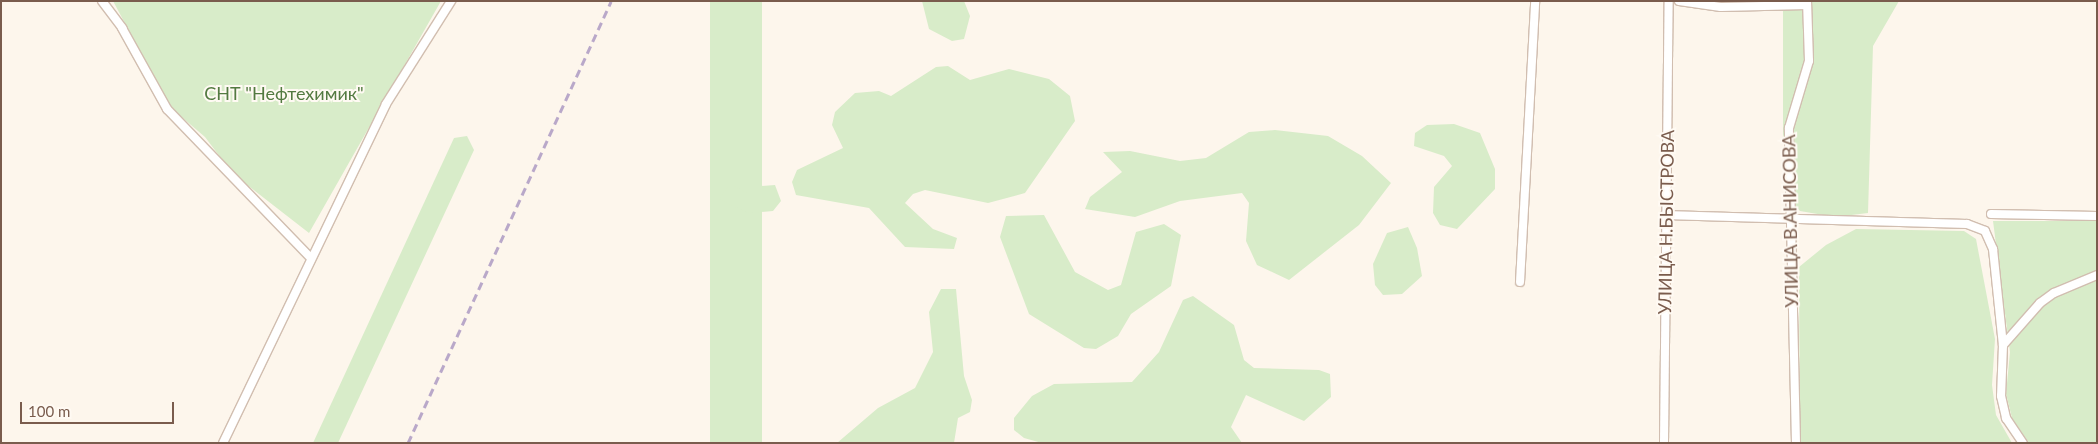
<!DOCTYPE html>
<meta charset="utf-8">
<style>
body{margin:0}
#map{position:relative;width:2098px;height:444px;overflow:hidden;background:#fdf6ec;font-family:Lato,sans-serif}
div>[style]{position:absolute}
.green>*{inset:0;background:#d8ecc9;transform-origin:0 0}
.roads{filter:drop-shadow(1px 0 #d1beb0) drop-shadow(-1px 0 #d1beb0) drop-shadow(0 1px #d1beb0) drop-shadow(0 -1px #d1beb0)}
.street>*{height:8px;margin:-4px;padding:0 4px;transform-origin:4px;border-radius:4px;background:#fff}
.rail>*{height:3px;margin-top:-1.5px;transform-origin:0;background:repeating-linear-gradient(90deg,#b9a8c9 0 8px,transparent 0 13px)}
span{translate:-50% -50%;white-space:nowrap;text-align:center;line-height:1.15;-webkit-text-stroke:4px #fffaf3;paint-order:stroke}
.park-label{font-size:18px;color:#537a41}
.street-label{font-size:18px;color:#7a5c4d}
.frame{position:absolute;inset:0;border:2px solid #7a5c4d;pointer-events:none}
.scale{position:absolute;left:20px;top:402px;width:154px;height:22px;box-sizing:border-box;border:2px solid #7a5c4d;border-top:0;padding-left:6px;font-size:15px;line-height:18px;white-space:nowrap;color:#7a5c4d;-webkit-text-stroke:4px #fffaf3;paint-order:stroke}
</style>
<div id="map">
<div class="green">
<div style="clip-path:polygon(113px 1px,441px 1px,309px 233px,233px 174px,205px 137px,170px 107px)"></div>
<div style="left:710px;top:1px;width:52px;height:486px"></div>
<div style="clip-path:polygon(922px 1px,964px 1px,970px 16px,964px 39px,952px 41px,929px 29px)"></div>
<div style="clip-path:polygon(1783px 1px,1899px 1px,1873px 46px,1868px 213px,1835px 217px,1800px 211px,1792px 202px,1792px 161px,1783px 135px)"></div>
<div style="clip-path:polygon(948px 66px,970px 80px,1009px 69px,1049px 79px,1070px 96px,1075px 121px,1025px 193px,988px 203px,925px 190px,913px 194px,905px 203px,933px 229px,957px 238px,954px 249px,905px 247px,869px 208px,796px 195px,792px 182px,797px 170px,843px 148px,832px 125px,835px 112px,855px 93px,879px 91px,891px 96px,936px 67px)"></div>
<div style="clip-path:polygon(1454px 124px,1480px 133px,1495px 169px,1495px 189px,1457px 229px,1440px 225px,1433px 213px,1434px 187px,1452px 166px,1444px 156px,1414px 146px,1415px 133px,1427px 125px)"></div>
<div style="clip-path:polygon(1275px 130px,1328px 136px,1362px 156px,1391px 183px,1359px 225px,1289px 280px,1257px 265px,1246px 241px,1249px 203px,1242px 193px,1180px 201px,1135px 217px,1085px 209px,1090px 197px,1122px 172px,1103px 152px,1130px 151px,1180px 161px,1206px 158px,1249px 132px)"></div>
<div style="clip-path:polygon(467px 136px,474px 150px,338px 443px,313px 443px,454px 138px)"></div>
<div style="clip-path:polygon(730px 184px,747px 193px,761px 186px,775px 185px,781px 201px,773px 211px,748px 213px,719px 199px)"></div>
<div style="clip-path:polygon(1044px 215px,1075px 272px,1108px 290px,1121px 285px,1136px 232px,1164px 224px,1181px 235px,1171px 286px,1131px 314px,1118px 336px,1096px 349px,1084px 348px,1029px 314px,1000px 237px,1006px 216px)"></div>
<div style="clip-path:polygon(1993px 221px,2097px 221px,2097px 443px,2029px 443px,2012px 418px,2006px 394px,2010px 352px)"></div>
<div style="clip-path:polygon(1408px 227px,1417px 248px,1422px 276px,1402px 294px,1383px 295px,1375px 285px,1373px 264px,1387px 233px)"></div>
<div style="clip-path:polygon(1856px 229px,1964px 231px,1976px 239px,1995px 339px,1992px 385px,1996px 415px,2012px 443px,1800px 443px,1799px 267px,1826px 245px)"></div>
<div style="clip-path:polygon(941px 289px,956px 289px,964px 376px,972px 400px,970px 412px,958px 418px,954px 443px,837px 443px,878px 408px,915px 388px,933px 352px,929px 312px)"></div>
<div style="clip-path:polygon(1193px 296px,1234px 325px,1244px 360px,1254px 368px,1319px 370px,1330px 374px,1331px 397px,1304px 421px,1246px 395px,1231px 427px,1242px 443px,1042px 443px,1024px 438px,1014px 430px,1014px 418px,1032px 396px,1054px 384px,1132px 382px,1159px 352px,1183px 300px)"></div>
</div>
<div class="roads">
<div class="street">
<div style="left:102px;top:1px;width:34px;rotate:53deg"></div>
<div style="left:122px;top:28px;width:93px;rotate:60.9deg"></div>
<div style="left:167px;top:109px;width:206px;rotate:46deg"></div>
<div style="left:1679px;top:1px;width:42px;rotate:8.1deg"></div>
<div style="left:1721px;top:7px;width:86px;rotate:-1.3deg"></div>
<div style="left:1991px;top:214px;width:106px;rotate:1.1deg"></div>
<div style="left:1665px;top:215px;width:302px;rotate:1.7deg"></div>
<div style="left:1967px;top:224px;width:19px;rotate:21deg"></div>
<div style="left:1985px;top:231px;width:20px;rotate:66deg"></div>
<div style="left:1993px;top:249px;width:97px;rotate:84.1deg"></div>
<div style="left:2003px;top:345px;width:51px;rotate:92.2deg"></div>
<div style="left:2001px;top:396px;width:23px;rotate:77deg"></div>
<div style="left:2006px;top:418px;width:30px;rotate:56deg"></div>
<div style="left:1520px;top:282px;width:281px;rotate:-86.9deg"></div>
<div style="left:2003px;top:345px;width:56px;rotate:-48.6deg"></div>
<div style="left:2040px;top:303px;width:17px;rotate:-36deg"></div>
<div style="left:2054px;top:293px;width:47px;rotate:-22.7deg"></div>
<div style="left:223px;top:443px;width:376px;rotate:-64.3deg"></div>
<div style="left:386px;top:104px;width:122px;rotate:-57.7deg"></div>
<div style="left:1664px;top:443px;width:442px;rotate:-89.4deg"></div>
<div style="left:1796px;top:443px;width:315px;rotate:-91.3deg"></div>
<div style="left:1789px;top:128px;width:70px;rotate:-73.4deg"></div>
<div style="left:1809px;top:61px;width:60px;rotate:-91.9deg"></div>
</div>
</div>
<div class="rail">
<div style="left:408px;top:443px;width:486px;rotate:-65.3deg"></div>
</div>
<div class="park-label">
<span style="left:284px;top:93px">СНТ "Нефтехимик"</span>
</div>
<div class="street-label">
<span style="left:1790px;top:221px;rotate:-91deg">УЛИЦА В.АНИСОВА</span>
<span style="left:1666px;top:222px;rotate:-89deg">УЛИЦА Н.БЫСТРОВА</span>
</div>
<div class="frame"></div>
<div class="scale">100 m</div>
</div>
